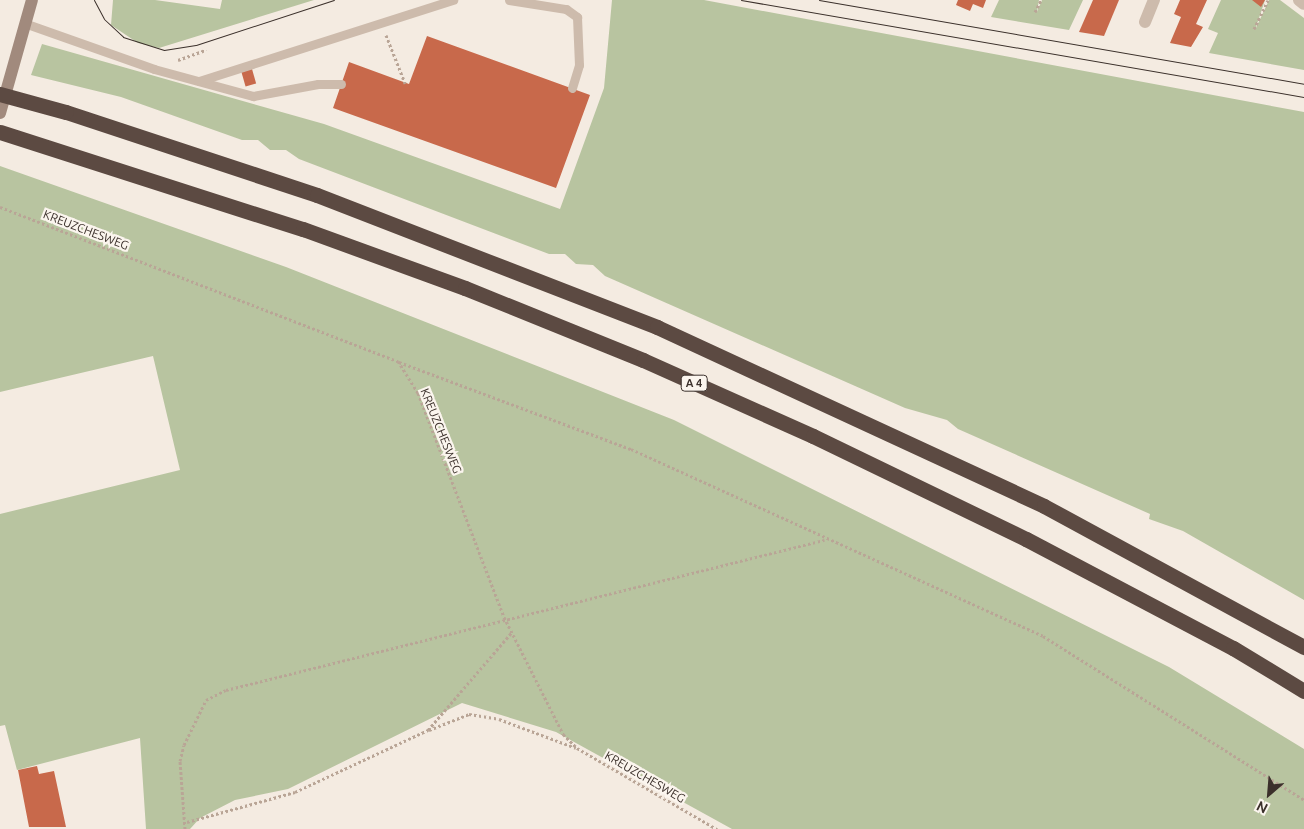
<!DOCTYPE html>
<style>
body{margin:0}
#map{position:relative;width:1304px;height:829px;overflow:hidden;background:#f4ebe1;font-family:Ubuntu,sans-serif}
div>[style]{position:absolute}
.green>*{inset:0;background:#b8c4a0}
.building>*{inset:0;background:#c8694b;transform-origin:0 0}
.path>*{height:3px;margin-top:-1.5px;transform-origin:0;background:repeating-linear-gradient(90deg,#b9a596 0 2.5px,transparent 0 5px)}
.service>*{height:9px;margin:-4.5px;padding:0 4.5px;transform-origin:4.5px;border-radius:4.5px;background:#cdbbac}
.minor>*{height:12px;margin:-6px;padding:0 6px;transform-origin:6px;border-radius:6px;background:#cdbbac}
.secondary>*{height:12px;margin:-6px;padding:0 6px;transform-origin:6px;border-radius:6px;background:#a18a7d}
.motorway>*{height:15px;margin:-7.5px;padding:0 7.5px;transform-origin:7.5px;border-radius:7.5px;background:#5c4a42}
.tram>*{height:1px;margin:-0.5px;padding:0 0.5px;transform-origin:0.5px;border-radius:0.5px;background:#3b302b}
.motorway-bridge>*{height:15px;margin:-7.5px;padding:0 7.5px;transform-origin:7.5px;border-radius:7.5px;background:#5c4a42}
span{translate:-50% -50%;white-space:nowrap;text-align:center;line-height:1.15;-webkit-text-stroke:4.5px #fbf5ee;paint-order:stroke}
.shield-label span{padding:1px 4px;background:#fbf5ee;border:1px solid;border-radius:4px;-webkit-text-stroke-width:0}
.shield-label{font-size:11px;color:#3b302b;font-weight:700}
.street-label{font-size:12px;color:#3b302b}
.north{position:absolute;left:1244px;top:769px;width:50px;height:50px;-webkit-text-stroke:4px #fbf5ee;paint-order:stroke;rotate:207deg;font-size:14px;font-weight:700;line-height:20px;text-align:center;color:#3b302b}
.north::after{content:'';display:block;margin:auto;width:18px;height:22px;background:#3b302b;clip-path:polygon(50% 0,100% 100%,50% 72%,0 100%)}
</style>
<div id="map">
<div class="green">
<div style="clip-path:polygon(113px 0,155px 0,220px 9px,222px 0,314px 0,159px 48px,138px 43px,111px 25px)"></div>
<div style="clip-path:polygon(612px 0,704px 0,1304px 112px,1304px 600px,1183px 531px,1149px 519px,1150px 514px,958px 429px,947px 420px,905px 408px,605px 276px,593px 265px,576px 264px,565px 254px,549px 254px,299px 159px,286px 150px,270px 150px,258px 140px,242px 140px,121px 97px,31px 75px,42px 44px,324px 124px,560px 209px,604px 88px)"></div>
<div style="clip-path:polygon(999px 0,1039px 0,1037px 12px,1042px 0,1083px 0,1069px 30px,991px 17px)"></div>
<div style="clip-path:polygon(1221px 0,1265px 0,1255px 30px,1269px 0,1280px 0,1304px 18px,1304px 70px,1209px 53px,1218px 33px,1208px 29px)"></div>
<div style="clip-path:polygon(0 166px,286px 267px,674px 420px,1169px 667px,1304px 749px,1304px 829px,732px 829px,556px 732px,462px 703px,288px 789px,235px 800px,200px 818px,190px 829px,146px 829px,140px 738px,17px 770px,5px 725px,0 726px,0 514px,180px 470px,153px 356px,0 392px)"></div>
</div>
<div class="building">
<div style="clip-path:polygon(958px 0,986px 0,983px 8px,973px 4px,970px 11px,956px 5px)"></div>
<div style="clip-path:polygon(1093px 0,1119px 0,1104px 36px,1079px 32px)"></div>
<div style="clip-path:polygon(1180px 0,1207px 0,1196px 24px,1203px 27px,1191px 47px,1170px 43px,1181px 17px,1174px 14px)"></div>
<div style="clip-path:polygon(1252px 0,1265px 0,1261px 7px)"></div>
<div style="clip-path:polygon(427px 36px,590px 95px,556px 188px,333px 108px,349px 62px,409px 84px)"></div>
<div style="left:252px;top:69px;width:15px;height:11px;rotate:74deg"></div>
<div style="clip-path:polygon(37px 766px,39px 774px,54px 771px,66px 827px,29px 827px,18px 770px)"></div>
</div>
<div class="path">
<div style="left:1035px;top:12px;width:13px;rotate:-63deg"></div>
<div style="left:1254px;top:29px;width:32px;rotate:-64deg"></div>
<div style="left:386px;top:35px;width:52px;rotate:68.4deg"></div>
<div style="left:178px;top:60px;width:30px;rotate:-20deg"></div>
<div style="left:0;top:207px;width:427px;rotate:21.2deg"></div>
<div style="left:398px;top:361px;width:38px;rotate:58deg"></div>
<div style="left:418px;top:393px;width:240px;rotate:69deg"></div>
<div style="left:504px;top:617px;width:131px;rotate:63.2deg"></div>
<div style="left:563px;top:734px;width:20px;rotate:45deg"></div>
<div style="left:577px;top:748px;width:162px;rotate:30.1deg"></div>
<div style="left:399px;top:362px;width:248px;rotate:20.6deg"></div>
<div style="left:631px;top:449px;width:452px;rotate:24.4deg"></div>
<div style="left:1043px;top:636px;width:308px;rotate:32.1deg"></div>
<div style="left:429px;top:730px;width:43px;rotate:-21.8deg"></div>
<div style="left:469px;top:714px;width:30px;rotate:9deg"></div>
<div style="left:499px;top:719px;width:82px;rotate:20.6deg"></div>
<div style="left:187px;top:822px;width:112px;rotate:-15.5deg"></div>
<div style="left:295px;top:792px;width:147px;rotate:-25deg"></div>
<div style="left:428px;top:730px;width:128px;rotate:-49.4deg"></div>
<div style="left:185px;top:829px;width:68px;rotate:-94.2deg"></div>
<div style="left:180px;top:761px;width:16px;rotate:-76deg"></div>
<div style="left:184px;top:745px;width:50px;rotate:-63.9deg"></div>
<div style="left:206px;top:700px;width:22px;rotate:-27deg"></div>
<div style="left:226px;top:690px;width:617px;rotate:-14.08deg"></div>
</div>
<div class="service">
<div style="left:509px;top:0;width:58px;rotate:9deg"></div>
<div style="left:566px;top:9px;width:14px;rotate:36deg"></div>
<div style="left:577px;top:17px;width:48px;rotate:87.6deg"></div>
<div style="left:579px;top:65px;width:24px;rotate:107deg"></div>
<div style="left:27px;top:24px;width:135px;rotate:19.5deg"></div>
<div style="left:154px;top:69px;width:103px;rotate:15.3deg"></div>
<div style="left:253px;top:96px;width:66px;rotate:-10.5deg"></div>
<div style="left:318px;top:84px;width:23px"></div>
<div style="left:199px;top:81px;width:267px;rotate:-17.7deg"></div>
</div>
<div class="minor">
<div style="left:1299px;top:0;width:6px;rotate:39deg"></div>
<div style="left:1145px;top:22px;width:24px;rotate:-68deg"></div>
</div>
<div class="secondary">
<div style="left:0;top:113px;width:117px;rotate:-74.2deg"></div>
</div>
<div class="motorway">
<div style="left:66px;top:112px;width:264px;rotate:18.3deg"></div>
<div style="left:317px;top:195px;width:365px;rotate:21.2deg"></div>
<div style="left:657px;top:327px;width:426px;rotate:24.8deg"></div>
<div style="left:1044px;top:506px;width:296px;rotate:28.5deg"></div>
<div style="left:0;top:132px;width:318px;rotate:17.8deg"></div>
<div style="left:303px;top:229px;width:172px;rotate:20deg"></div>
<div style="left:465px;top:288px;width:192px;rotate:22deg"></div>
<div style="left:643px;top:360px;width:186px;rotate:24.1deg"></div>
<div style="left:813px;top:436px;width:237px;rotate:25.8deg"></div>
<div style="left:1026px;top:539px;width:234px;rotate:27.8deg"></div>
<div style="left:1233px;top:648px;width:83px;rotate:31.2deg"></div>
</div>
<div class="tram">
<div style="left:94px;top:0;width:21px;rotate:62deg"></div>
<div style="left:104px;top:19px;width:26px;rotate:43deg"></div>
<div style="left:123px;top:37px;width:43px;rotate:17.6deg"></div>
<div style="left:164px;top:50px;width:32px;rotate:-9deg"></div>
<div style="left:196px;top:45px;width:145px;rotate:-18.1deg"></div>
<div style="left:741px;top:0;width:571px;rotate:9.78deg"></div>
<div style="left:819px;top:0;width:492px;rotate:9.8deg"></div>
</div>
<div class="motorway-bridge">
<div style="left:0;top:94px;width:68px;rotate:15.3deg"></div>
</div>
<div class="shield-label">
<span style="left:694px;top:383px">A 4</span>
</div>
<div class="street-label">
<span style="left:86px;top:230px;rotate:21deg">KREUZCHESWEG</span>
<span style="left:441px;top:431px;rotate:68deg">KREUZCHESWEG</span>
<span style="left:645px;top:777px;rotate:30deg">KREUZCHESWEG</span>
</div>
<div class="north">N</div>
</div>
